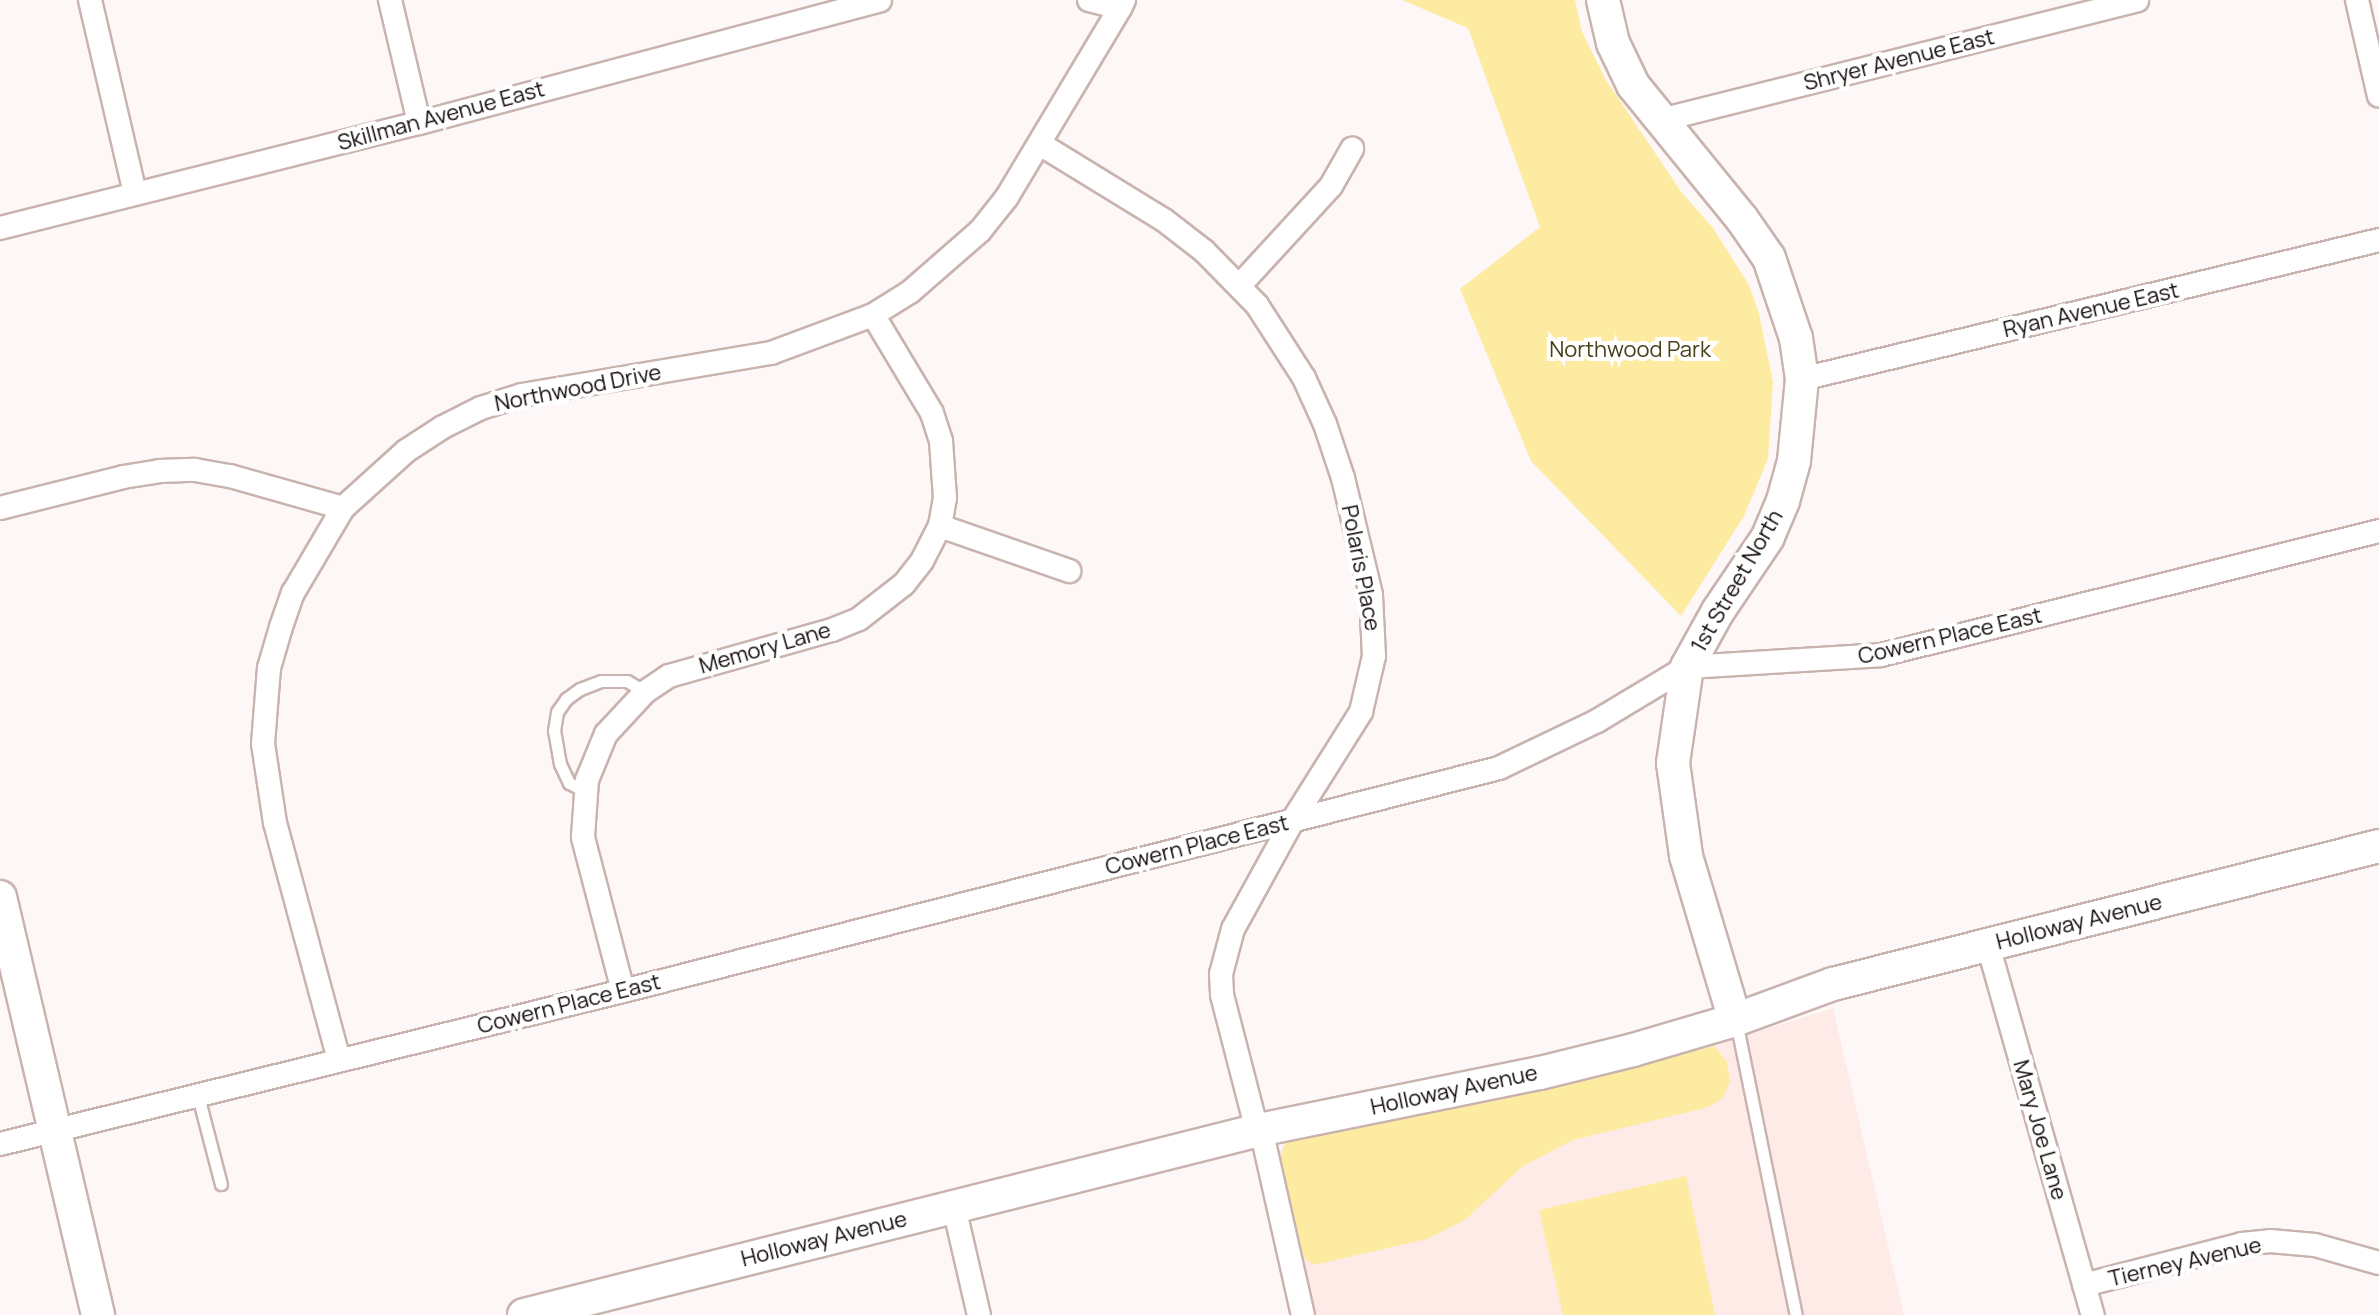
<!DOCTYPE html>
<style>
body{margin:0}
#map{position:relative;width:2379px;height:1315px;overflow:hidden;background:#fdf8f7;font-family:Manrope,sans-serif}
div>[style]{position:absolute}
.built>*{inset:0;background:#feebe7}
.green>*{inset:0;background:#fdeba1}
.roads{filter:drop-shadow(2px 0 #c9b3af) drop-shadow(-2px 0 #c9b3af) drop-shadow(0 2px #c9b3af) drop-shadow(0 -2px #c9b3af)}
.lane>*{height:11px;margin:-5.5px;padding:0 5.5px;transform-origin:5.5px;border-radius:5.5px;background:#fff}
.street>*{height:22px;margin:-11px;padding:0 11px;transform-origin:11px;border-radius:11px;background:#fff}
.secondary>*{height:32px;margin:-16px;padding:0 16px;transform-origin:16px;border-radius:16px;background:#fff}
span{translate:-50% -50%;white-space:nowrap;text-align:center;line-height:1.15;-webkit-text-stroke:8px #fff;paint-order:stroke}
.street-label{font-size:22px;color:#120b09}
.park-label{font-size:22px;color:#494019}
</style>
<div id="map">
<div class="built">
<div style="clip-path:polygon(1833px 1008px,1904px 1315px,1315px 1315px,1278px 1154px,1285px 1142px,1554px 1087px,1710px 1047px)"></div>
</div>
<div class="green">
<div style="clip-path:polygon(1402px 0,1575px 0,1582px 32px,1606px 80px,1682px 193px,1713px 228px,1749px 285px,1759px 314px,1773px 382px,1768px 459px,1744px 516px,1681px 616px,1531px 461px,1460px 289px,1540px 227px,1468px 28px)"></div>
<div style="clip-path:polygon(1714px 1046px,1727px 1062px,1730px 1082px,1723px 1098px,1709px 1107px,1573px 1140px,1523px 1166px,1465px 1220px,1427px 1239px,1314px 1265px,1304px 1258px,1280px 1160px,1285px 1143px,1356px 1124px,1526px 1094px)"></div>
<div style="clip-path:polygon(1686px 1176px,1715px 1315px,1563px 1315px,1539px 1210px)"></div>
</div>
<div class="roads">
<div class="lane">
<div style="left:585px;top:791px;width:18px;rotate:-153deg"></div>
<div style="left:569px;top:783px;width:21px;rotate:-115deg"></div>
<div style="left:560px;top:764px;width:34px;rotate:-100deg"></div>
<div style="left:554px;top:731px;width:19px;rotate:-81deg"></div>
<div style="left:557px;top:712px;width:16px;rotate:-55deg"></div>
<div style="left:566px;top:699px;width:17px;rotate:-36deg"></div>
<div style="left:580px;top:689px;width:22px;rotate:-21deg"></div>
<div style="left:601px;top:681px;width:26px"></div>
<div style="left:627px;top:681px;width:21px;rotate:31deg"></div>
<div style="left:1736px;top:1021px;width:300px;rotate:78.5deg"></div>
<div style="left:198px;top:1096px;width:91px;rotate:75.4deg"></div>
</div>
<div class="street">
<div style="left:90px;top:0;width:198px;rotate:76.9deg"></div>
<div style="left:390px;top:0;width:126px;rotate:76.7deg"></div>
<div style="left:1089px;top:0;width:32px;rotate:14deg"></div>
<div style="left:1120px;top:8px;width:9px;rotate:-63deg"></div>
<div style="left:2357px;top:0;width:98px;rotate:77.1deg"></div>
<div style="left:1661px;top:120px;width:491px;rotate:-14.1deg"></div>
<div style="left:1040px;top:144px;width:145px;rotate:31.5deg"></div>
<div style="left:1164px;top:220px;width:51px;rotate:37.8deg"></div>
<div style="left:1204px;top:251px;width:76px;rotate:45.5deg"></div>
<div style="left:1257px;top:305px;width:87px;rotate:57.2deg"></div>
<div style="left:1304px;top:378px;width:51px;rotate:65.5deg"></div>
<div style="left:1325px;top:424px;width:57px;rotate:71.6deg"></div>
<div style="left:1343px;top:478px;width:120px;rotate:76.5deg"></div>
<div style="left:1371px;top:595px;width:61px;rotate:87.2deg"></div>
<div style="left:1374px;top:656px;width:57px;rotate:103.1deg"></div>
<div style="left:1361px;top:712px;width:128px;rotate:122.2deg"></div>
<div style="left:1293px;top:820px;width:124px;rotate:118.8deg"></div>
<div style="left:1233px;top:929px;width:47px;rotate:104.9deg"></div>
<div style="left:1221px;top:974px;width:21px;rotate:87deg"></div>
<div style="left:1222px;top:995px;width:128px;rotate:75.5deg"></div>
<div style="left:1254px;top:1119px;width:21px;rotate:65deg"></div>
<div style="left:1263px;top:1138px;width:181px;rotate:77.3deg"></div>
<div style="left:0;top:228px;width:432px;rotate:-14.1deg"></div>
<div style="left:419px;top:123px;width:477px;rotate:-14.9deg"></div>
<div style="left:1240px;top:285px;width:134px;rotate:-47.4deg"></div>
<div style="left:1331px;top:186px;width:43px;rotate:-60.4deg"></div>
<div style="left:1802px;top:379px;width:594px;rotate:-13.54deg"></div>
<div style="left:0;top:508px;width:127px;rotate:-14.1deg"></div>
<div style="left:123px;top:477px;width:36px;rotate:-9deg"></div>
<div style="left:159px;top:471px;width:36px;rotate:-2deg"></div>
<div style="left:195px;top:470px;width:36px;rotate:10deg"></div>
<div style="left:230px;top:476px;width:117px;rotate:15.8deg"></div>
<div style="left:940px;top:526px;width:137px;rotate:19.2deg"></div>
<div style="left:1988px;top:945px;width:385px;rotate:74.2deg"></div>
<div style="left:623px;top:991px;width:159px;rotate:-104.6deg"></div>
<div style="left:583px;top:837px;width:57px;rotate:-86deg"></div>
<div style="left:587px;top:780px;width:50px;rotate:-67.6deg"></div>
<div style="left:606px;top:734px;width:57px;rotate:-47.1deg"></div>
<div style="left:645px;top:692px;width:29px;rotate:-34deg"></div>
<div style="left:669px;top:676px;width:169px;rotate:-15.8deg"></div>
<div style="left:832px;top:630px;width:29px;rotate:-22deg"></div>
<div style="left:859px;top:619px;width:57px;rotate:-37.9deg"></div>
<div style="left:904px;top:584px;width:29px;rotate:-52deg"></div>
<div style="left:922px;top:561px;width:39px;rotate:-63deg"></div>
<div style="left:940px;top:526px;width:28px;rotate:-80deg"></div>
<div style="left:945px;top:498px;width:57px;rotate:-94deg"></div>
<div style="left:941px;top:441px;width:29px;rotate:-108deg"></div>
<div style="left:932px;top:413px;width:114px;rotate:-121deg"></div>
<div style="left:339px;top:1060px;width:245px;rotate:-105.1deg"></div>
<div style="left:275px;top:823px;width:80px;rotate:-98.6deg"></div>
<div style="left:263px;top:744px;width:76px;rotate:-85.5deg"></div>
<div style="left:269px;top:668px;width:43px;rotate:-73.7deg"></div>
<div style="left:281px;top:627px;width:36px;rotate:-71deg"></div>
<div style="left:293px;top:593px;width:99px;rotate:-59.5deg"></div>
<div style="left:343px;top:508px;width:85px;rotate:-42.1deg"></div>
<div style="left:406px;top:451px;width:44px;rotate:-33deg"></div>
<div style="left:443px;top:427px;width:42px;rotate:-26.6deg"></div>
<div style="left:481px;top:408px;width:43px;rotate:-17.6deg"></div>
<div style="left:522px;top:395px;width:253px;rotate:-9.6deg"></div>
<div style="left:771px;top:353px;width:109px;rotate:-20.4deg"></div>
<div style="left:873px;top:315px;width:44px;rotate:-31.9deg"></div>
<div style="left:910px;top:292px;width:93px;rotate:-41.1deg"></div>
<div style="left:980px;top:231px;width:43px;rotate:-51.5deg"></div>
<div style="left:1007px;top:197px;width:220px;rotate:-59.1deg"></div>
<div style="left:0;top:1144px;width:642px;rotate:-13.8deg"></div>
<div style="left:623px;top:991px;width:904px;rotate:-14.28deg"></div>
<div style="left:1499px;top:768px;width:109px;rotate:-25.6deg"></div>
<div style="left:1597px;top:721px;width:105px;rotate:-31deg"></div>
<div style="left:1687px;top:667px;width:194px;rotate:-3.5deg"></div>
<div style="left:1881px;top:655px;width:513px;rotate:-13.98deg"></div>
<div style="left:954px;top:1207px;width:111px;rotate:77deg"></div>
<div style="left:2084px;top:1285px;width:163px;rotate:-14.5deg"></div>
<div style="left:2242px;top:1244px;width:28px;rotate:-6deg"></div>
<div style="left:2270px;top:1241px;width:45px;rotate:5.1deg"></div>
<div style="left:2315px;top:1245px;width:66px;rotate:15.7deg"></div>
</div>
<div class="secondary">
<div style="left:1603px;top:0;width:44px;rotate:76.9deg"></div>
<div style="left:1613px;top:43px;width:47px;rotate:64.5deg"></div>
<div style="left:1633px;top:85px;width:173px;rotate:50.9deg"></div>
<div style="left:1742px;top:219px;width:47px;rotate:55.3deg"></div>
<div style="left:1769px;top:258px;width:84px;rotate:71.4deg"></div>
<div style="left:1796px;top:338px;width:41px;rotate:81.7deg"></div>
<div style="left:1802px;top:379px;width:82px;rotate:95.6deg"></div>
<div style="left:1794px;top:461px;width:41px;rotate:105.4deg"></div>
<div style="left:1783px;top:501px;width:39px;rotate:113deg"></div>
<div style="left:1768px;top:537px;width:89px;rotate:124deg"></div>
<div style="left:1718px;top:611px;width:64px;rotate:119deg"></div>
<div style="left:1687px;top:667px;width:97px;rotate:98.3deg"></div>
<div style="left:1673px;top:763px;width:94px;rotate:82deg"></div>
<div style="left:1686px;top:856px;width:171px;rotate:73.4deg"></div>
<div style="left:0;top:897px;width:429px;rotate:76.8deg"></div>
<div style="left:524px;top:1315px;width:758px;rotate:-14.13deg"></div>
<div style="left:1259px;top:1130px;width:287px;rotate:-11.5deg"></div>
<div style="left:1540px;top:1073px;width:96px;rotate:-13.9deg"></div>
<div style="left:1633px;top:1050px;width:106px;rotate:-16.4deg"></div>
<div style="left:1735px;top:1020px;width:104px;rotate:-20.2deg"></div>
<div style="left:1833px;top:984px;width:563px;rotate:-14.18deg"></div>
</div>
</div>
<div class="street-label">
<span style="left:1899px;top:60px;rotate:-14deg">Shryer Avenue East</span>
<span style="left:441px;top:116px;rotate:-15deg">Skillman Avenue East</span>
<span style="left:2091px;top:310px;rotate:-13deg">Ryan Avenue East</span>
<span style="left:578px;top:388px;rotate:-11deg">Northwood Drive</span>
<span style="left:1361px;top:568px;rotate:79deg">Polaris Place</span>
<span style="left:1737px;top:581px;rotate:-60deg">1st Street North</span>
<span style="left:1950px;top:636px;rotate:-13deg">Cowern Place East</span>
<span style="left:765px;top:648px;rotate:-16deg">Memory Lane</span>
<span style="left:1197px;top:845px;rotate:-14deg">Cowern Place East</span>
<span style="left:2079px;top:922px;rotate:-14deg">Holloway Avenue</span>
<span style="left:569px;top:1004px;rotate:-14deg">Cowern Place East</span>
<span style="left:1454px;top:1090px;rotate:-12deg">Holloway Avenue</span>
<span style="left:2040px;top:1130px;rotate:74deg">Mary Joe Lane</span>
<span style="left:824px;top:1239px;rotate:-14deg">Holloway Avenue</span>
<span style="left:2185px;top:1262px;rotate:-13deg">Tierney Avenue</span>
</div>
<div class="park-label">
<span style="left:1630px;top:350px">Northwood Park</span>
</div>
</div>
